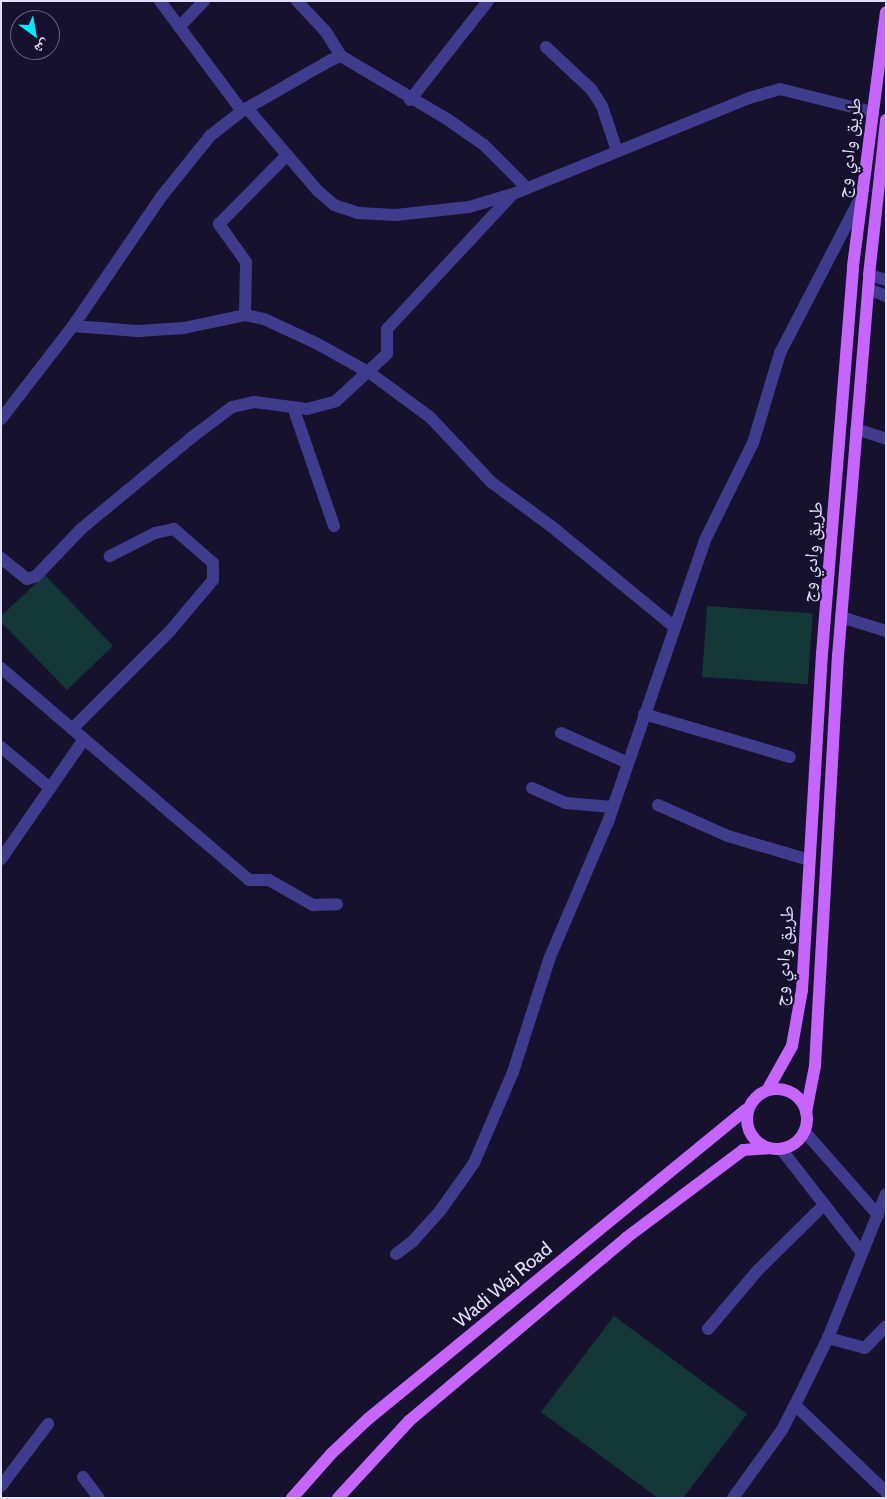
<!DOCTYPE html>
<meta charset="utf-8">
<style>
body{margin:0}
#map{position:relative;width:887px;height:1499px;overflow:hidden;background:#16112d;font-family:Cabin,"Noto Naskh Arabic",sans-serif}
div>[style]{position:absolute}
.green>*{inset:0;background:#143837;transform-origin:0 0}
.minor>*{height:12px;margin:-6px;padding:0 6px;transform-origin:6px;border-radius:6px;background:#403c8d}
.major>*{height:12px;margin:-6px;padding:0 6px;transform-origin:6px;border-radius:6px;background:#c665ff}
.major>.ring{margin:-6px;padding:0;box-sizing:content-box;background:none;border:12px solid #c665ff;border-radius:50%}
span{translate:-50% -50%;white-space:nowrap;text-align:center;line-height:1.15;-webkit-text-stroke:4.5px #16112d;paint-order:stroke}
.street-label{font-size:19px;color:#e2deff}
.frame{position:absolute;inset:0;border:2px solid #e2deff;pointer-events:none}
.north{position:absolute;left:10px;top:10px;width:50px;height:50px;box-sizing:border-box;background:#16112d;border:1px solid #686381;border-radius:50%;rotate:148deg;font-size:14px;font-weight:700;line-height:20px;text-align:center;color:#e2deff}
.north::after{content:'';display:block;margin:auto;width:18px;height:22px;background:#0ae5ff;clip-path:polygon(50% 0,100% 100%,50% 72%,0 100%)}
</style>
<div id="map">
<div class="green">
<div style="clip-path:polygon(45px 575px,113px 646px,67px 690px,1px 622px,1px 616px)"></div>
<div style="left:707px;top:606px;width:106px;height:71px;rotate:4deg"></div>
<div style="clip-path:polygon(614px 1316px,747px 1414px,683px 1498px,658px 1498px,541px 1412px)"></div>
</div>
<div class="minor">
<div style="left:160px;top:1px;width:137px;rotate:53.3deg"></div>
<div style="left:297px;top:1px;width:42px;rotate:46.9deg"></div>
<div style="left:326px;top:32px;width:28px;rotate:58deg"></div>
<div style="left:179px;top:27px;width:36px;rotate:-46deg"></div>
<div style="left:546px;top:47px;width:62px;rotate:43deg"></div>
<div style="left:591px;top:89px;width:20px;rotate:57deg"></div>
<div style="left:602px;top:106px;width:47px;rotate:71.6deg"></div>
<div style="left:410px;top:100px;width:126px;rotate:-51.8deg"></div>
<div style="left:247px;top:108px;width:109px;rotate:49.5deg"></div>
<div style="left:318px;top:191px;width:21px;rotate:41deg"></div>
<div style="left:334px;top:205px;width:25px;rotate:18deg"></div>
<div style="left:358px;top:213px;width:38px;rotate:3deg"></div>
<div style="left:396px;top:215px;width:73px;rotate:-6.3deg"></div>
<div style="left:469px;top:207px;width:46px;rotate:-16.5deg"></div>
<div style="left:513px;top:194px;width:255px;rotate:-22.1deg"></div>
<div style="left:749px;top:98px;width:32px;rotate:-16deg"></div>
<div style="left:780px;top:89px;width:95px;rotate:14deg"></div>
<div style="left:869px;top:275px;width:18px;rotate:16deg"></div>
<div style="left:868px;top:289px;width:19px;rotate:21deg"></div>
<div style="left:245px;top:315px;width:53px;rotate:-88.9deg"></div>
<div style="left:246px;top:262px;width:47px;rotate:-125.4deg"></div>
<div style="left:219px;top:224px;width:97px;rotate:-45.4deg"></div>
<div style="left:73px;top:326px;width:65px;rotate:4.4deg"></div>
<div style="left:138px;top:331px;width:46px;rotate:-3.7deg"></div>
<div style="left:184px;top:328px;width:62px;rotate:-12deg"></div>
<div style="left:245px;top:315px;width:19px;rotate:12deg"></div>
<div style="left:264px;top:319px;width:57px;rotate:24.8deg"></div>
<div style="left:316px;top:343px;width:62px;rotate:29.1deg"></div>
<div style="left:370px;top:373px;width:74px;rotate:36.3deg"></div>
<div style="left:430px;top:417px;width:89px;rotate:46.8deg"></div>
<div style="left:491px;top:482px;width:74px;rotate:36.3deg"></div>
<div style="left:551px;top:526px;width:158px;rotate:39.3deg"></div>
<div style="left:293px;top:407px;width:126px;rotate:71deg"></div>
<div style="left:1px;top:419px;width:118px;rotate:-52.3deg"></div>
<div style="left:73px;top:326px;width:156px;rotate:-55.7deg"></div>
<div style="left:161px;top:197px;width:78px;rotate:-51.2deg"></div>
<div style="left:210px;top:136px;width:41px;rotate:-38deg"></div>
<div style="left:242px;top:111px;width:103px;rotate:-29.8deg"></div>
<div style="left:331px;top:60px;width:11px;rotate:-22deg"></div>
<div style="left:341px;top:56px;width:123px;rotate:30.7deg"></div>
<div style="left:447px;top:119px;width:45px;rotate:35.1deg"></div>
<div style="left:484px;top:145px;width:61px;rotate:45deg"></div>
<div style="left:856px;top:429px;width:32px;rotate:18deg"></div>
<div style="left:1px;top:558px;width:33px;rotate:39deg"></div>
<div style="left:27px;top:579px;width:9px;rotate:-18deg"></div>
<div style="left:36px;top:576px;width:65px;rotate:-46.2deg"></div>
<div style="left:81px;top:529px;width:143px;rotate:-39.6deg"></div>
<div style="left:191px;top:438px;width:51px;rotate:-37.1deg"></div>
<div style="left:232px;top:407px;width:23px;rotate:-13deg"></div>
<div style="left:254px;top:402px;width:53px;rotate:7.5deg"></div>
<div style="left:307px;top:409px;width:30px;rotate:-15deg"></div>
<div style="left:336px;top:401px;width:69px;rotate:-42.7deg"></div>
<div style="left:387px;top:354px;width:25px;rotate:-90deg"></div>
<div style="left:387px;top:329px;width:182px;rotate:-47deg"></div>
<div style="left:841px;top:617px;width:47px;rotate:17.3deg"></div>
<div style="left:1px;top:668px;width:326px;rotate:40.5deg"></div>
<div style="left:249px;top:880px;width:20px"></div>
<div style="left:269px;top:880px;width:51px;rotate:29.6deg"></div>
<div style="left:313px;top:905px;width:24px;rotate:-2deg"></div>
<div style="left:644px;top:714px;width:152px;rotate:16.4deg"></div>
<div style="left:72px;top:729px;width:139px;rotate:-45deg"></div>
<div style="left:170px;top:631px;width:67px;rotate:-49.9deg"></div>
<div style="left:213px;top:580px;width:17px;rotate:-90deg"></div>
<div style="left:213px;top:563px;width:52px;rotate:-138.9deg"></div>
<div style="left:174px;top:529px;width:19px;rotate:168deg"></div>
<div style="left:155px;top:533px;width:51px;rotate:152.9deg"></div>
<div style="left:561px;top:733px;width:73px;rotate:24.1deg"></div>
<div style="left:1px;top:747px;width:64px;rotate:39.9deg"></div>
<div style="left:532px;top:788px;width:36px;rotate:24deg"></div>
<div style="left:565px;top:803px;width:48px;rotate:4.8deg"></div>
<div style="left:658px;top:805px;width:77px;rotate:23.9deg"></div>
<div style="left:728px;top:836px;width:84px;rotate:16.5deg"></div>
<div style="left:1px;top:859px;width:146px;rotate:-55.3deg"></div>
<div style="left:805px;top:1132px;width:111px;rotate:48.7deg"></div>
<div style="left:781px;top:1149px;width:132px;rotate:52.1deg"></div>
<div style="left:396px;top:1254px;width:21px;rotate:-37deg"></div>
<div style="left:413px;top:1241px;width:40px;rotate:-48deg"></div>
<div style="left:440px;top:1211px;width:59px;rotate:-54.7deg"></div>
<div style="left:474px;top:1163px;width:99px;rotate:-66.8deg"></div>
<div style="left:513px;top:1072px;width:121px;rotate:-72.2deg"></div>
<div style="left:550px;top:957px;width:147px;rotate:-66.8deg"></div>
<div style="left:608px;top:822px;width:298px;rotate:-71deg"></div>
<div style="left:705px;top:540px;width:108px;rotate:-63.7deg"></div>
<div style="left:753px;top:443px;width:94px;rotate:-73.3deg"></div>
<div style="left:780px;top:353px;width:178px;rotate:-62.6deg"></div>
<div style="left:708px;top:1329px;width:77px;rotate:-49.7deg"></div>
<div style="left:758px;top:1270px;width:93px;rotate:-44.6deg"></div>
<div style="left:828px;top:1338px;width:38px;rotate:15deg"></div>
<div style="left:865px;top:1348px;width:30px;rotate:-46deg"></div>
<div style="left:795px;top:1405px;width:126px;rotate:43.7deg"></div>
<div style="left:83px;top:1477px;width:26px;rotate:53deg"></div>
<div style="left:1px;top:1486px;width:78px;rotate:-52.8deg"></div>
<div style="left:733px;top:1498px;width:84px;rotate:-54.2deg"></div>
<div style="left:782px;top:1430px;width:28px;rotate:-63deg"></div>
<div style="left:795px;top:1405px;width:75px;rotate:-63.8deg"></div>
<div style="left:828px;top:1338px;width:155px;rotate:-68.1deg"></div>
</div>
<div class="major">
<div class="ring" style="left:747px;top:1089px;width:48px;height:48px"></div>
<div style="left:768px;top:1089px;width:49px;rotate:-60.8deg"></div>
<div style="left:792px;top:1046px;width:57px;rotate:-79.9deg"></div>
<div style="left:802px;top:990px;width:337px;rotate:-86.6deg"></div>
<div style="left:822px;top:654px;width:389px;rotate:-85.4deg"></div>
<div style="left:853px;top:266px;width:256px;rotate:-82.6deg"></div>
<div style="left:806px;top:1112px;width:47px;rotate:-78.9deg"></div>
<div style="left:815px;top:1066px;width:411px;rotate:-86.8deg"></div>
<div style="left:838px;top:656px;width:382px;rotate:-85.3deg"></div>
<div style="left:869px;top:275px;width:156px;rotate:-83.7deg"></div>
<div style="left:292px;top:1498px;width:59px;rotate:-48.4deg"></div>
<div style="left:331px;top:1454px;width:51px;rotate:-43.4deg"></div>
<div style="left:368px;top:1419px;width:488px;rotate:-39.3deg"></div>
<div style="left:338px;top:1498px;width:105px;rotate:-47.3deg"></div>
<div style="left:409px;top:1421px;width:284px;rotate:-40.1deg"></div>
<div style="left:626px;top:1238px;width:146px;rotate:-36.9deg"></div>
<div style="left:743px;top:1150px;width:26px;rotate:-4deg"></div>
</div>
<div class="street-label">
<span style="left:849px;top:148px;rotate:-83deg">طريق وادي وج</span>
<span style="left:812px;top:552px;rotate:-85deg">طريق وادي وج</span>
<span style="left:784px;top:956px;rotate:-86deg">طريق وادي وج</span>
<span style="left:503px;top:1285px;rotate:-40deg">Wadi Waj Road</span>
</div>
<div class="frame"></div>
<div class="north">ش</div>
</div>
